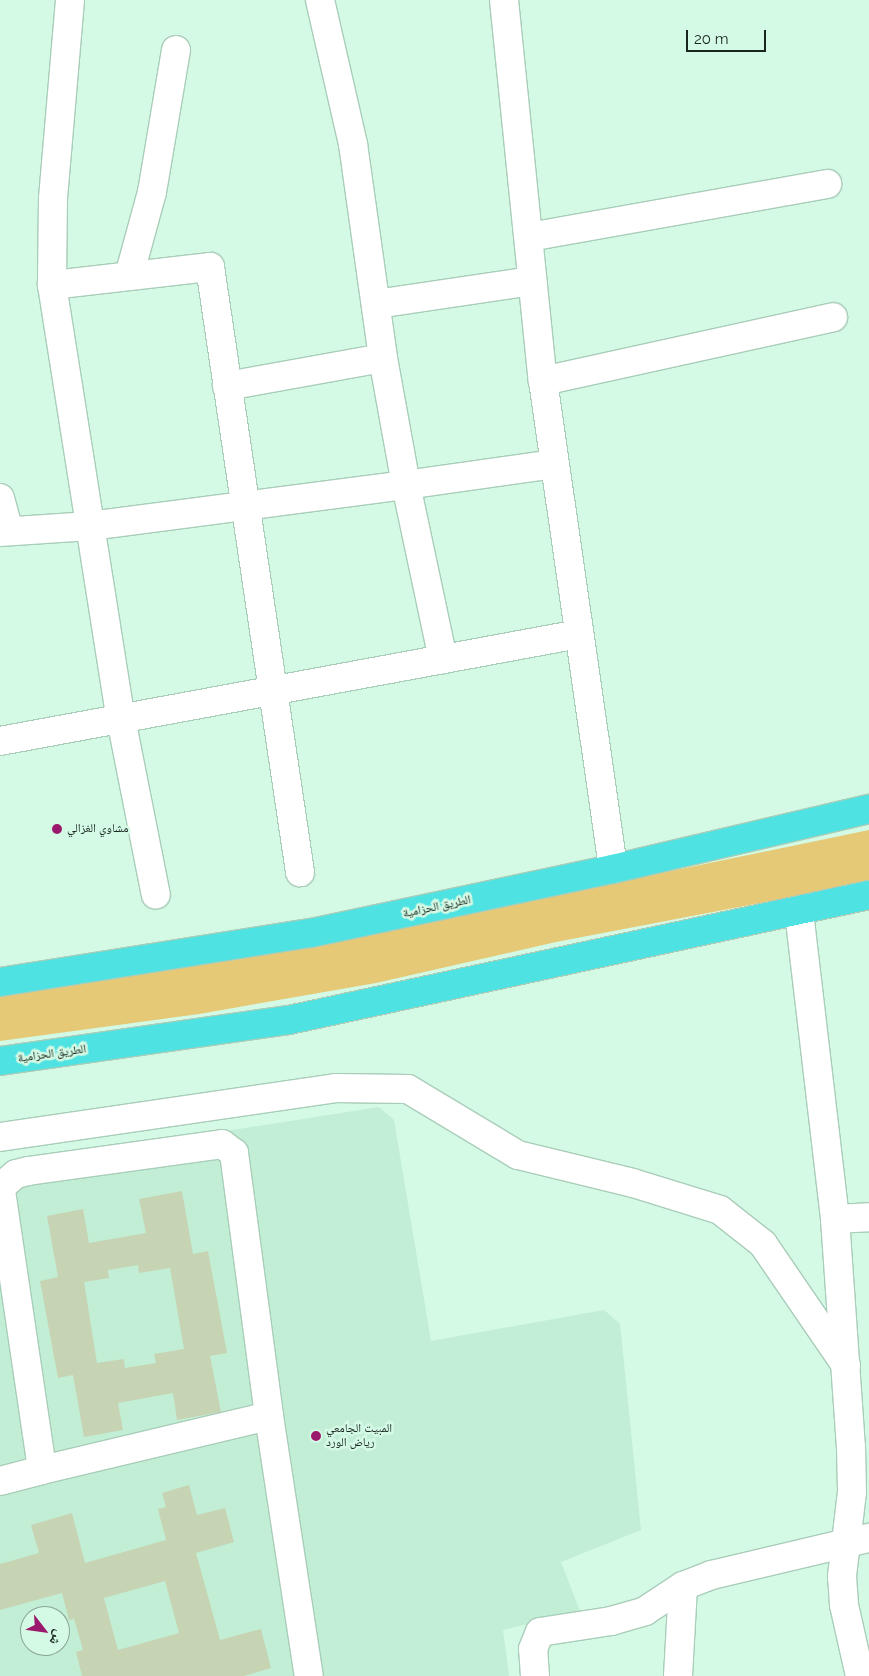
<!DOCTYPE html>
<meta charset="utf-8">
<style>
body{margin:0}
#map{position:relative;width:869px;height:1676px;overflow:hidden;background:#d4f9e4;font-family:Raleway,"Noto Naskh Arabic",sans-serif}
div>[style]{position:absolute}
.built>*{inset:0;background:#c2eed5}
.green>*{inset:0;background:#e5c977}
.building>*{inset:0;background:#c6d4b3}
.roads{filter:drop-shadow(1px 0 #a9cdb9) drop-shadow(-1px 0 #a9cdb9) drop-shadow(0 1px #a9cdb9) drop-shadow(0 -1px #a9cdb9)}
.minor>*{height:28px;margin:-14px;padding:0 14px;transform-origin:14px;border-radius:14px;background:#fff}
.trunk>*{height:28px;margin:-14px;padding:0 14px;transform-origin:14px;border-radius:14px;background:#4ee2e2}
.dots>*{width:14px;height:14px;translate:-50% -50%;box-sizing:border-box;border:2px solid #d4f9e4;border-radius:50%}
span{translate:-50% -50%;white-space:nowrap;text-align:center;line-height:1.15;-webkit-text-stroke:5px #d4f9e4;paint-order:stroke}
.poi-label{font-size:12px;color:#18261f}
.left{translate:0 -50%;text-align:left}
.street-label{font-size:12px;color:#18261f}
.north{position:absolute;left:20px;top:1606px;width:50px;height:50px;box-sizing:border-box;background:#d4f9e4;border:1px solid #89a595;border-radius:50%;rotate:120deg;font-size:14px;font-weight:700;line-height:20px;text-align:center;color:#18261f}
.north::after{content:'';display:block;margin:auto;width:18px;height:22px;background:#9b196c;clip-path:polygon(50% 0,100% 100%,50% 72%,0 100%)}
.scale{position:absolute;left:686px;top:30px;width:80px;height:22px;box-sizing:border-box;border:2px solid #18261f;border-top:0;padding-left:6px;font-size:15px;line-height:18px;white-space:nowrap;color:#18261f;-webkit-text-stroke:4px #d4f9e4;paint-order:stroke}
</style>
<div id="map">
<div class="built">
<div style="clip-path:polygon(evenodd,379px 1107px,394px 1120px,431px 1341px,604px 1310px,620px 1324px,641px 1530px,561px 1562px,580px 1611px,503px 1630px,509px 1676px,0 1676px,0 1171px,10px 1165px,379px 1107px,30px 1616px,60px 1616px,60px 1646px,30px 1646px,30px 1616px)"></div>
</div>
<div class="green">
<div style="clip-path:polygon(869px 830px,869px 882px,556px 942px,376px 983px,199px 1014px,0 1041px,0 995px,329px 942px)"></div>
</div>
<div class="building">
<div style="clip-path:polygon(evenodd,182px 1191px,193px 1254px,208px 1251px,227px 1353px,210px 1356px,221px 1412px,177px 1420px,173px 1393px,118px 1403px,123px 1430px,84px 1437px,73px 1375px,58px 1378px,40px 1281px,58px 1277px,47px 1216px,83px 1209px,89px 1243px,146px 1233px,139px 1199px,182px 1191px,138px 1265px,139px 1273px,170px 1268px,184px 1349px,154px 1354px,156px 1363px,125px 1368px,124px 1359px,97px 1363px,84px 1282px,109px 1278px,108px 1270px,138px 1265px)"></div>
<div style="clip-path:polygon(evenodd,189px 1485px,197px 1515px,225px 1508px,234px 1542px,196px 1553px,220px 1640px,261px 1629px,271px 1668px,244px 1676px,82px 1676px,76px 1652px,83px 1650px,74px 1619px,69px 1620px,62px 1593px,0 1610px,0 1564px,39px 1553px,31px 1525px,72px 1513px,85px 1563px,166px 1540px,158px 1509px,166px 1507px,162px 1493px,189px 1485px,165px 1581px,179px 1633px,118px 1650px,104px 1598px,165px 1581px)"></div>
</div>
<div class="roads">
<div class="minor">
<div style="left:70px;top:0;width:199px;rotate:94.9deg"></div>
<div style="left:53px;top:198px;width:87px;rotate:90.7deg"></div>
<div style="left:52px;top:285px;width:439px;rotate:81deg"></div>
<div style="left:121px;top:719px;width:179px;rotate:78.8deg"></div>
<div style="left:320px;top:0;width:148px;rotate:77.1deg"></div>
<div style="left:353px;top:144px;width:216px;rotate:82deg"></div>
<div style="left:383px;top:358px;width:129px;rotate:79.7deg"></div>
<div style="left:406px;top:485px;width:149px;rotate:-8.1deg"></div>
<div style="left:504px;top:0;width:383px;rotate:84.2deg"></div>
<div style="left:543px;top:381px;width:493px;rotate:81.8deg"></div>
<div style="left:529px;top:237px;width:303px;rotate:-10.1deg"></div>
<div style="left:129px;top:276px;width:87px;rotate:-74.7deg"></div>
<div style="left:152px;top:192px;width:144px;rotate:-80.4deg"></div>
<div style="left:52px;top:285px;width:159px;rotate:-6.5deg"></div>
<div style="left:210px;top:267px;width:612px;rotate:81.54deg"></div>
<div style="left:376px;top:304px;width:158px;rotate:-8.4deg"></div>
<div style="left:543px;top:381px;width:297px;rotate:-12.4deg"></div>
<div style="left:227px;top:386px;width:158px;rotate:-10.2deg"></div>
<div style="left:0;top:498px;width:34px;rotate:75deg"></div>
<div style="left:0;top:532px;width:90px;rotate:-3.8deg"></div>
<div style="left:90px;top:526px;width:319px;rotate:-7.4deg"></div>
<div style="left:406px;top:485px;width:178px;rotate:78deg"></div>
<div style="left:0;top:741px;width:589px;rotate:-10.47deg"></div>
<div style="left:799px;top:912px;width:309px;rotate:83.3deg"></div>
<div style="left:835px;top:1219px;width:229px;rotate:86deg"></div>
<div style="left:851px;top:1447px;width:45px;rotate:88.7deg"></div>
<div style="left:852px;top:1492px;width:85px;rotate:96.8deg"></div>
<div style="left:842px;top:1576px;width:29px;rotate:86deg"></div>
<div style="left:844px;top:1605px;width:73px;rotate:77.3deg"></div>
<div style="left:0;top:1137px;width:339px;rotate:-8.3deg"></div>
<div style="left:335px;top:1088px;width:73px;rotate:0.8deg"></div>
<div style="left:408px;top:1089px;width:128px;rotate:31deg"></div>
<div style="left:518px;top:1155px;width:118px;rotate:13.7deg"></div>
<div style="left:633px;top:1183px;width:91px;rotate:17.2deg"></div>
<div style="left:720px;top:1210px;width:55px;rotate:38.3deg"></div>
<div style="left:763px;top:1244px;width:147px;rotate:55.6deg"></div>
<div style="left:0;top:1184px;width:289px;rotate:81.6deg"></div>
<div style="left:42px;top:1470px;width:233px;rotate:-13.4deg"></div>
<div style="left:2px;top:1186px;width:18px;rotate:-41deg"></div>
<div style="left:16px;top:1174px;width:12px;rotate:-14deg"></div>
<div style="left:28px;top:1171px;width:196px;rotate:-7.9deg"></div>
<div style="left:222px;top:1144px;width:15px;rotate:37deg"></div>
<div style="left:234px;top:1153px;width:265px;rotate:82.4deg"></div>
<div style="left:269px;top:1416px;width:263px;rotate:81.3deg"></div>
<div style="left:835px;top:1219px;width:34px;rotate:-3deg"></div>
<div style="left:0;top:1481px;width:43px;rotate:-14.7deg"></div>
<div style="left:535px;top:1676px;width:27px;rotate:-94deg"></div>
<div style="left:533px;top:1649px;width:18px;rotate:-68deg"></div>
<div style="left:540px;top:1632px;width:72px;rotate:-8.8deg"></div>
<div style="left:611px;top:1621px;width:35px;rotate:-16deg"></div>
<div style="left:645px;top:1611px;width:45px;rotate:-33.3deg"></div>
<div style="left:683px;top:1586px;width:31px;rotate:-21deg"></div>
<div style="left:712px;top:1575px;width:161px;rotate:-13.3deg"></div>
<div style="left:678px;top:1676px;width:90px;rotate:-86.8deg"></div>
</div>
<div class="trunk">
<div style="left:0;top:982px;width:315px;rotate:-9deg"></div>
<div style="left:311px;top:933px;width:309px;rotate:-12deg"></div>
<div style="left:613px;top:869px;width:263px;rotate:-13.2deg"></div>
<div style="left:0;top:1061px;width:292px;rotate:-8.1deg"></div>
<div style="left:289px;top:1020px;width:593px;rotate:-12.16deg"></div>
</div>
</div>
<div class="dots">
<div style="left:57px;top:829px;background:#9b196c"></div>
<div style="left:316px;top:1436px;background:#9b196c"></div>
</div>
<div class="poi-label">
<span class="left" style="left:67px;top:829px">مشاوي الغزالي</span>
<span class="left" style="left:326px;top:1436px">المبيت الجامعي<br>رياض الورد</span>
</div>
<div class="street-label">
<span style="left:437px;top:907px;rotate:-12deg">الطريق الحزامية</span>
<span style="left:52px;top:1054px;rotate:-8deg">الطريق الحزامية</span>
</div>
<div class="north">ش</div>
<div class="scale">20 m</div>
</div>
